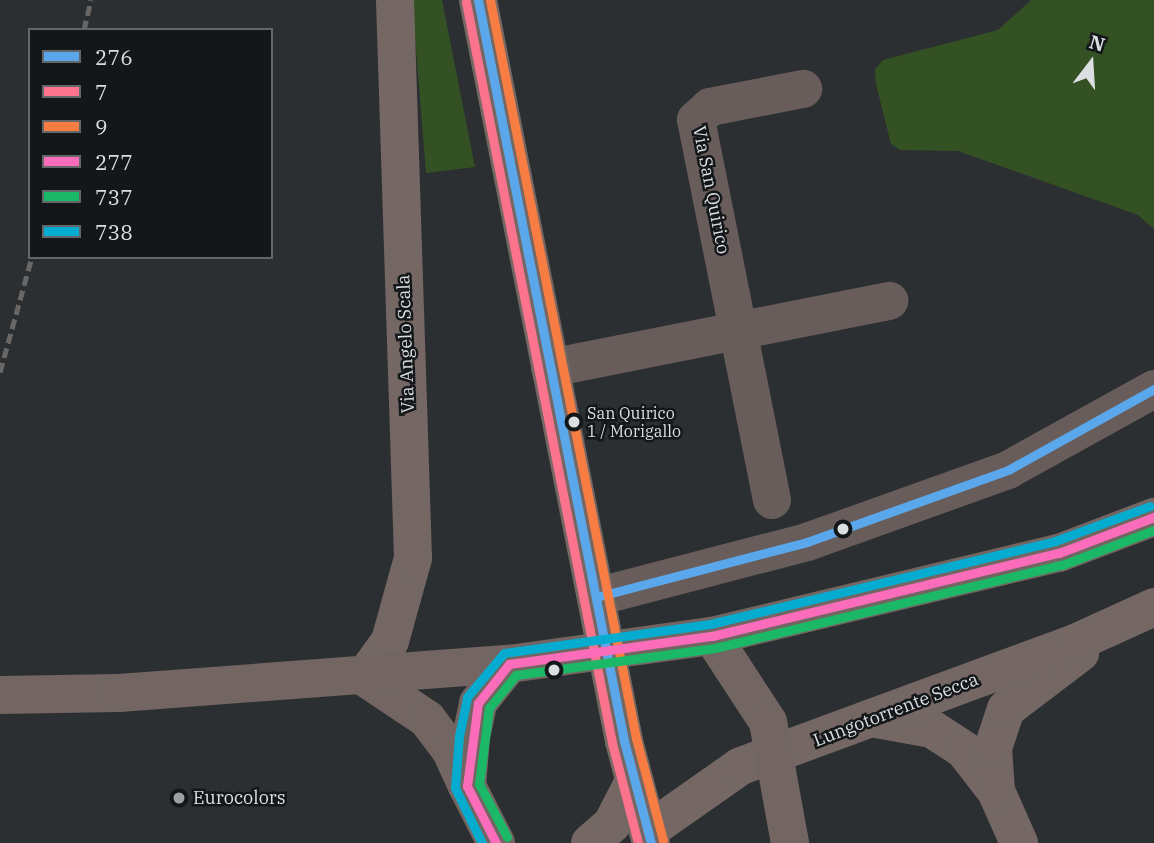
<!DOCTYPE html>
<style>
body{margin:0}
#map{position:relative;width:1154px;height:843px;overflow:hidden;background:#2c2f31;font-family:"IBM Plex Serif",serif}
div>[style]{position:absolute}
.green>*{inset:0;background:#345124}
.minor>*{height:38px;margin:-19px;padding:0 19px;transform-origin:19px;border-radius:19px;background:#685d5a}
.tertiary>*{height:38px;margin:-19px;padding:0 19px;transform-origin:19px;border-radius:19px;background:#685d5a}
.secondary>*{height:38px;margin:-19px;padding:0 19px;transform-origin:19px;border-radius:19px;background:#756864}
.primary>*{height:38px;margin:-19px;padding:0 19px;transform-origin:19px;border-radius:19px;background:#736662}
.rail>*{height:5px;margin-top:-2.5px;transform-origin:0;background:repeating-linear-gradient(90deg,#696666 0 10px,transparent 0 15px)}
.primary-bridge>*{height:38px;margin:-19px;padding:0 19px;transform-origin:19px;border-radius:19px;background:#736662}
.bus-1>*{height:9px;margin:-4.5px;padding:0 4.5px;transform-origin:4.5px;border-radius:4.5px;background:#5aa8eb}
.bus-2>*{height:9px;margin:-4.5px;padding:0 4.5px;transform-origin:4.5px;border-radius:4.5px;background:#fc738d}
.bus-3>*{height:9px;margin:-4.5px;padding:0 4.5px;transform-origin:4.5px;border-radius:4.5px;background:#f77d43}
.bus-4>*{height:9px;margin:-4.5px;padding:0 4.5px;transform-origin:4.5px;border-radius:4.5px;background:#fb6dba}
.bus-5>*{height:9px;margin:-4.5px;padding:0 4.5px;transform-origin:4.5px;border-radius:4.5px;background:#1ab867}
.bus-6>*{height:9px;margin:-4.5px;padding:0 4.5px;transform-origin:4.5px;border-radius:4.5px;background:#06acd0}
.dots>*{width:19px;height:19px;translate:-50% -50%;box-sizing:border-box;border:4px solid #141719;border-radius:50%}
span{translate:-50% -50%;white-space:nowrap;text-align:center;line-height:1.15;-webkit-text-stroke:5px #141719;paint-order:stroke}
.bus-label{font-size:16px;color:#dbdfe2}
.left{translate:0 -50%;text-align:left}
.street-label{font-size:18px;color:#dbdfe2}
.poi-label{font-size:18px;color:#dbdfe2}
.legend{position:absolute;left:28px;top:28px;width:245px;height:231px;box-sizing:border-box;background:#141719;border:2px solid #646769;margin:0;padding:9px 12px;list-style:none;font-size:21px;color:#dbdfe2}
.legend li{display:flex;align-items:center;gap:14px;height:35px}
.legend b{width:35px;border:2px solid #646769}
.north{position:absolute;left:1056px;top:28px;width:70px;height:70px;-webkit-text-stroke:5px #141719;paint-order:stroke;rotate:17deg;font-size:19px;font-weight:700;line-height:28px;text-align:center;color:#dbdfe2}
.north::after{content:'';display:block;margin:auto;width:24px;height:32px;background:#dbdfe2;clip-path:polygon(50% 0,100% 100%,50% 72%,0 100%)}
</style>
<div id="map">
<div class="green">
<div style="clip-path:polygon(412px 0,442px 0,475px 167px,426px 173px)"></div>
<div style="clip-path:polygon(1031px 0,1154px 0,1154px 229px,1138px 215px,958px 151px,900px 150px,891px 144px,876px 84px,875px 69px,883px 60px,998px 30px)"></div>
</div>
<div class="minor">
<div style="left:550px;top:368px;width:346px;rotate:-11.2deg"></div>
<div style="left:772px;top:500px;width:388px;rotate:-101.3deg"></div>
<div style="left:696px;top:120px;width:19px;rotate:-43deg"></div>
<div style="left:710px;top:107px;width:95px;rotate:-11deg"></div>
</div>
<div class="tertiary">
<div style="left:596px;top:597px;width:218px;rotate:-14.6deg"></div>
<div style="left:807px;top:542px;width:214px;rotate:-19.7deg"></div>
<div style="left:1008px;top:470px;width:167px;rotate:-29deg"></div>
</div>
<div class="secondary">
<div style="left:478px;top:0;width:755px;rotate:78.85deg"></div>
<div style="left:624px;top:741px;width:106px;rotate:75.2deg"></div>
<div style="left:364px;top:677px;width:44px;rotate:-54.2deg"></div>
<div style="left:390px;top:641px;width:86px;rotate:-74.5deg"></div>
<div style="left:413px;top:558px;width:558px;rotate:-91.85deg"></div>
<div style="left:871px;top:718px;width:62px;rotate:10.2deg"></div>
<div style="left:932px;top:729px;width:38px;rotate:33deg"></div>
<div style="left:964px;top:750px;width:52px;rotate:52deg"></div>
<div style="left:996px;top:791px;width:57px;rotate:66.1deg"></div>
<div style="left:996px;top:791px;width:43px;rotate:-94deg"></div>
<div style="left:993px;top:748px;width:41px;rotate:-71.6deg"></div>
<div style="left:1006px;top:709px;width:93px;rotate:-37.1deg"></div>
<div style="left:648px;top:831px;width:113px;rotate:-35deg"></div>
<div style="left:741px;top:766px;width:356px;rotate:-20.2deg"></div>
<div style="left:1075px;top:643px;width:87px;rotate:-24.5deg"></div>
<div style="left:590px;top:843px;width:29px;rotate:-41deg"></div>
<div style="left:612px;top:824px;width:46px;rotate:-62.9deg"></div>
</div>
<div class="primary">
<div style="left:712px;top:636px;width:357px;rotate:-13.5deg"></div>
<div style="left:1059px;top:553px;width:102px;rotate:-20.8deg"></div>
<div style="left:364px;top:677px;width:76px;rotate:33.7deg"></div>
<div style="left:427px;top:719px;width:38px;rotate:53deg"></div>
<div style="left:450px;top:749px;width:41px;rotate:65.3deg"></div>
<div style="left:0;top:695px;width:119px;rotate:-1deg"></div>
<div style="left:119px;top:693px;width:391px;rotate:-4.3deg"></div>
<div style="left:496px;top:843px;width:64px;rotate:-117deg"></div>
<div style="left:467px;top:786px;width:49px;rotate:-85.3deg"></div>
<div style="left:471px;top:737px;width:35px;rotate:-78deg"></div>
<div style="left:478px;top:703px;width:50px;rotate:-51.5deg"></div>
</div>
<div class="rail">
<div style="left:84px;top:30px;width:31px;rotate:-77deg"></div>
<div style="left:0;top:372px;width:119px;rotate:-74.5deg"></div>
</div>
<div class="primary-bridge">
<div style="left:509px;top:664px;width:205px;rotate:-7.9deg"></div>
<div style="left:712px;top:636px;width:103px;rotate:56.9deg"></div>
<div style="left:768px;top:722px;width:123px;rotate:79.7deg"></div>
</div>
<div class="bus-1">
<div style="left:478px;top:0;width:755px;rotate:78.85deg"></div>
<div style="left:624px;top:741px;width:106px;rotate:75.2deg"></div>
<div style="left:596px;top:597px;width:218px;rotate:-14.6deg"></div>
<div style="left:807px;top:542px;width:214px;rotate:-19.7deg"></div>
<div style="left:1008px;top:470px;width:167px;rotate:-29deg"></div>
</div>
<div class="bus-2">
<div style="left:466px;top:2px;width:755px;rotate:78.85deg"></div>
<div style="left:612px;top:743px;width:103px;rotate:75.4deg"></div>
</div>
<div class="bus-3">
<div style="left:490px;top:0;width:752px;rotate:78.81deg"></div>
<div style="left:636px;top:738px;width:106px;rotate:75.2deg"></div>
</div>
<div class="bus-4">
<div style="left:496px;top:843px;width:64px;rotate:-117deg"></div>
<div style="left:467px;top:786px;width:84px;rotate:-82.5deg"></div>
<div style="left:478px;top:703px;width:50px;rotate:-51.5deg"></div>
<div style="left:509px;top:664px;width:205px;rotate:-7.9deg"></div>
<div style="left:712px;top:636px;width:357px;rotate:-13.5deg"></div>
<div style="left:1059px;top:553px;width:102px;rotate:-20.8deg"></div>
</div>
<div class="bus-5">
<div style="left:507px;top:837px;width:60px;rotate:-117.8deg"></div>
<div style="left:479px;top:784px;width:77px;rotate:-82.5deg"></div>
<div style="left:489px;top:708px;width:43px;rotate:-50.7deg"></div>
<div style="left:516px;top:675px;width:201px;rotate:-7.7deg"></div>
<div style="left:715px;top:648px;width:357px;rotate:-13.5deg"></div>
<div style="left:1062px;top:565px;width:98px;rotate:-20.8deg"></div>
</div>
<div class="bus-6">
<div style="left:482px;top:843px;width:61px;rotate:-116.1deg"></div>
<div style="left:455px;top:788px;width:52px;rotate:-85.6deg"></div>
<div style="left:459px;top:736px;width:40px;rotate:-78deg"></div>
<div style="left:467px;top:697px;width:57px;rotate:-49.9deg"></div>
<div style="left:504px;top:653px;width:208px;rotate:-8deg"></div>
<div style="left:710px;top:624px;width:355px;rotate:-13.5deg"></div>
<div style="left:1055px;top:541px;width:101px;rotate:-20.2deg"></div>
</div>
<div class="dots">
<div style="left:574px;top:422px;background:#dbdfe2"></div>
<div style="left:843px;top:529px;background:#dbdfe2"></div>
<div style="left:554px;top:670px;background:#dbdfe2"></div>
<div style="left:179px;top:798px;background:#9ea1a4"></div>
</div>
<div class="bus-label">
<span class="left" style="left:587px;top:422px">San Quirico<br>1 / Morigallo</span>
</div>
<div class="street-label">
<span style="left:711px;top:190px;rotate:79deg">Via San Quirico</span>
<span style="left:406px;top:344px;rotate:-92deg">Via Angelo Scala</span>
<span style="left:896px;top:710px;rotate:-21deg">Lungotorrente Secca</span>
</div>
<div class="poi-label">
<span class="left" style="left:193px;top:798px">Eurocolors</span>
</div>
<ul class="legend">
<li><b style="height:9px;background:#5aa8eb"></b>276</li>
<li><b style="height:9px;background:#fc738d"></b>7</li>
<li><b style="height:9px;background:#f77d43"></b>9</li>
<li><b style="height:9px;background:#fb6dba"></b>277</li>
<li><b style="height:9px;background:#1ab867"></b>737</li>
<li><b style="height:9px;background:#06acd0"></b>738</li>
</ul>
<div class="north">N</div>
</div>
